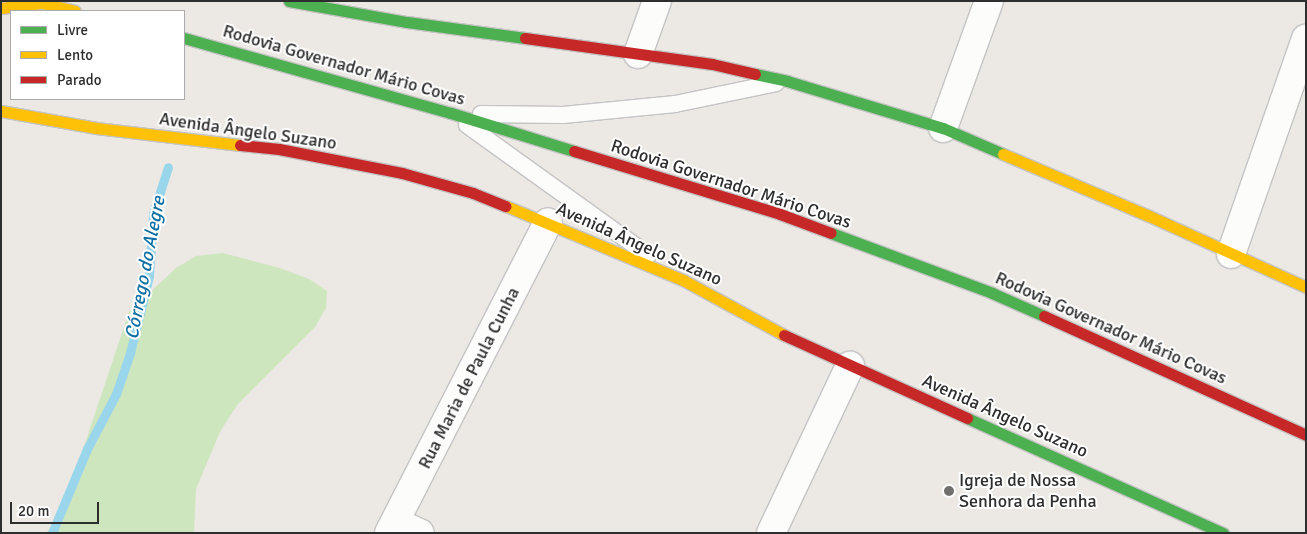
<!DOCTYPE html>
<meta charset="utf-8">
<style>
body{margin:0}
#map{position:relative;width:1307px;height:534px;overflow:hidden;background:#ece8e4;font-family:Signika,sans-serif}
div>[style]{position:absolute}
.green>*{inset:0;background:#cee6be}
.stream>*{height:9px;margin:-4.5px;padding:0 4.5px;transform-origin:4.5px;border-radius:4.5px;background:#99d6ec}
.roads{filter:drop-shadow(1px 0 #c5c4c5) drop-shadow(-1px 0 #c5c4c5) drop-shadow(0 1px #c5c4c5) drop-shadow(0 -1px #c5c4c5)}
.lane>*{height:16px;margin:-8px;padding:0 8px;transform-origin:8px;border-radius:8px;background:#fcfcfb}
.street>*{height:28px;margin:-14px;padding:0 14px;transform-origin:14px;border-radius:14px;background:#fcfcfb}
.fast>*{height:11px;margin:-5.5px;padding:0 5.5px;transform-origin:5.5px;border-radius:5.5px;background:#4caf50}
.slow>*{height:11px;margin:-5.5px;padding:0 5.5px;transform-origin:5.5px;border-radius:5.5px;background:#ffc107}
.jam>*{height:11px;margin:-5.5px;padding:0 5.5px;transform-origin:5.5px;border-radius:5.5px;background:#c62828}
.dots>*{width:14px;height:14px;translate:-50% -50%;box-sizing:border-box;border:2px solid #fff;border-radius:50%}
span{translate:-50% -50%;white-space:nowrap;text-align:center;line-height:1.15;-webkit-text-stroke:4px #fff;paint-order:stroke}
.street-label{font-size:18px;color:#2e2e2e}
.poi-label{font-size:18px;color:#2e2e2e}
.left{translate:0 -50%;text-align:left}
.water-label{font-size:19px;color:#0d6fa3;font-style:italic}
.frame{position:absolute;inset:0;border:2px solid #2e2e2e;pointer-events:none}
.legend{position:absolute;left:10px;top:10px;width:175px;height:90px;box-sizing:border-box;background:#fff;border:1px solid #ababab;margin:0;padding:6px 9px;list-style:none;font-size:15px;color:#2e2e2e}
.legend li{display:flex;align-items:center;gap:10px;height:25px}
.legend b{width:25px;border:1px solid #ababab}
.scale{position:absolute;left:10px;top:502px;width:89px;height:22px;box-sizing:border-box;border:2px solid #2e2e2e;border-top:0;padding-left:6px;font-size:15px;line-height:18px;white-space:nowrap;color:#2e2e2e;-webkit-text-stroke:4px #fff;paint-order:stroke}
</style>
<div id="map">
<div class="green">
<div style="clip-path:polygon(223px 253px,280px 268px,309px 279px,327px 291px,326px 308px,315px 327px,237px 405px,220px 432px,196px 489px,194px 533px,46px 533px,61px 515px,129px 312px,176px 268px,196px 256px)"></div>
</div>
<div class="stream">
<div style="left:52px;top:533px;width:91px;rotate:-67.4deg"></div>
<div style="left:87px;top:449px;width:62px;rotate:-62.2deg"></div>
<div style="left:116px;top:394px;width:43px;rotate:-71.1deg"></div>
<div style="left:130px;top:353px;width:79px;rotate:-76.1deg"></div>
<div style="left:149px;top:276px;width:62px;rotate:-86.3deg"></div>
<div style="left:153px;top:214px;width:49px;rotate:-72.3deg"></div>
</div>
<div class="roads">
<div class="lane">
<div style="left:481px;top:114px;width:82px;rotate:0.7deg"></div>
<div style="left:563px;top:115px;width:113px;rotate:-5.6deg"></div>
<div style="left:675px;top:104px;width:103px;rotate:-11.7deg"></div>
<div style="left:467px;top:125px;width:223px;rotate:35.7deg"></div>
</div>
<div class="street">
<div style="left:638px;top:54px;width:56px;rotate:-70.3deg"></div>
<div style="left:943px;top:128px;width:135px;rotate:-70.1deg"></div>
<div style="left:1231px;top:254px;width:228px;rotate:-70.8deg"></div>
<div style="left:395px;top:522px;width:27px;rotate:24deg"></div>
<div style="left:389px;top:533px;width:349px;rotate:-62.9deg"></div>
<div style="left:771px;top:533px;width:185px;rotate:-64.7deg"></div>
</div>
<div class="fast">
<div style="left:289px;top:1px;width:120px;rotate:10.1deg"></div>
<div style="left:407px;top:22px;width:119px;rotate:7.7deg"></div>
<div style="left:184px;top:38px;width:277px;rotate:15.7deg"></div>
<div style="left:451px;top:113px;width:129px;rotate:17.2deg"></div>
<div style="left:755px;top:74px;width:33px;rotate:12deg"></div>
<div style="left:787px;top:81px;width:163px;rotate:16.8deg"></div>
<div style="left:943px;top:128px;width:65px;rotate:23.4deg"></div>
<div style="left:831px;top:233px;width:172px;rotate:20.4deg"></div>
<div style="left:992px;top:293px;width:57px;rotate:23.9deg"></div>
<div style="left:967px;top:418px;width:281px;rotate:24.2deg"></div>
</div>
<div class="slow">
<div style="left:34px;top:1px;width:42px;rotate:13.7deg"></div>
<div style="left:1px;top:8px;width:40px;rotate:-7.1deg"></div>
<div style="left:1px;top:111px;width:97px;rotate:10.1deg"></div>
<div style="left:96px;top:128px;width:145px;rotate:6.7deg"></div>
<div style="left:1003px;top:154px;width:156px;rotate:23deg"></div>
<div style="left:1147px;top:215px;width:175px;rotate:24.4deg"></div>
<div style="left:506px;top:206px;width:192px;rotate:22.7deg"></div>
<div style="left:683px;top:280px;width:115px;rotate:28.6deg"></div>
</div>
<div class="jam">
<div style="left:525px;top:38px;width:189px;rotate:7.9deg"></div>
<div style="left:712px;top:64px;width:44px;rotate:13.1deg"></div>
<div style="left:240px;top:145px;width:39px;rotate:6deg"></div>
<div style="left:279px;top:149px;width:125px;rotate:11deg"></div>
<div style="left:402px;top:173px;width:74px;rotate:15.7deg"></div>
<div style="left:473px;top:193px;width:35px;rotate:22deg"></div>
<div style="left:574px;top:151px;width:215px;rotate:17deg"></div>
<div style="left:780px;top:214px;width:54px;rotate:20.4deg"></div>
<div style="left:1044px;top:316px;width:288px;rotate:24.4deg"></div>
<div style="left:784px;top:335px;width:201px;rotate:24.4deg"></div>
</div>
</div>
<div class="dots">
<div style="left:949px;top:491px;background:#706f6e"></div>
</div>
<div class="street-label">
<span style="left:344px;top:65px;rotate:16deg">Rodovia Governador Mário Covas</span>
<span style="left:248px;top:131px;rotate:8deg">Avenida Ângelo Suzano</span>
<span style="left:731px;top:184px;rotate:18deg">Rodovia Governador Mário Covas</span>
<span style="left:639px;top:244px;rotate:24deg">Avenida Ângelo Suzano</span>
<span style="left:1111px;top:328px;rotate:24deg">Rodovia Governador Mário Covas</span>
<span style="left:469px;top:378px;rotate:-63deg">Rua Maria de Paula Cunha</span>
<span style="left:1005px;top:416px;rotate:24deg">Avenida Ângelo Suzano</span>
</div>
<div class="poi-label">
<span class="left" style="left:959px;top:491px">Igreja de Nossa<br>Senhora da Penha</span>
</div>
<div class="water-label">
<span style="left:146px;top:268px;rotate:-79deg">Córrego do Alegre</span>
</div>
<div class="frame"></div>
<ul class="legend">
<li><b style="height:6px;background:#4caf50"></b>Livre</li>
<li><b style="height:6px;background:#ffc107"></b>Lento</li>
<li><b style="height:6px;background:#c62828"></b>Parado</li>
</ul>
<div class="scale">20 m</div>
</div>
